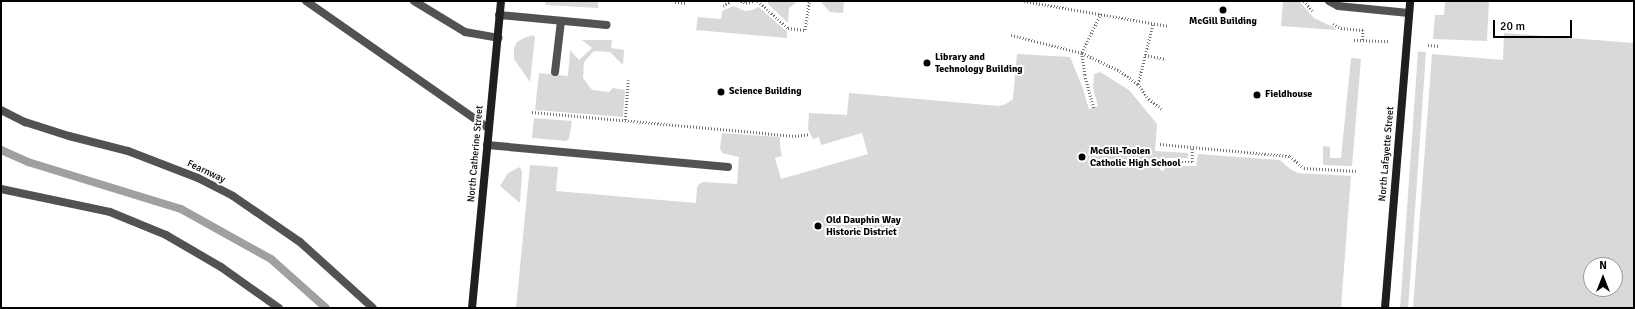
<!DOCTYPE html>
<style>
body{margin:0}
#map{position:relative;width:1635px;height:309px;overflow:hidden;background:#fff;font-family:Signika,sans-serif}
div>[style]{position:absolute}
.green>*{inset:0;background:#d9d9d9;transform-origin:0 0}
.stream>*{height:8px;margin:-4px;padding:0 4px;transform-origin:4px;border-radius:4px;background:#a0a0a0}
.path>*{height:2.5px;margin-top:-1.25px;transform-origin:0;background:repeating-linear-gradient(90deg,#747474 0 1px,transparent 0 3px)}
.lane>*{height:8px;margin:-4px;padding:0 4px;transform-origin:4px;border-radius:4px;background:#525252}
.street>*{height:8px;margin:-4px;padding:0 4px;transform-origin:4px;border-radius:4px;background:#525252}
.secondary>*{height:8px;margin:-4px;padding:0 4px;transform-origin:4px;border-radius:4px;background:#1f1f1f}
.dots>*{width:11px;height:11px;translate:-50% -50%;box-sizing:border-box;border:2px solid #fff;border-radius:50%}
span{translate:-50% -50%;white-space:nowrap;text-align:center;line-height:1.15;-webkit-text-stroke:4px #fff;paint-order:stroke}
.poi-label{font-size:10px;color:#000;font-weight:700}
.left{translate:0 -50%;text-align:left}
.street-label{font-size:10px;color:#000}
.frame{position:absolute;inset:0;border:2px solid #000;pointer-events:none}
.north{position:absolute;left:1583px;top:257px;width:40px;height:40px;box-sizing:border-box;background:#fff;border:1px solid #999;border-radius:50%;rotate:0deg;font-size:11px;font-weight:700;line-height:16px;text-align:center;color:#000}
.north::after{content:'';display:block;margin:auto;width:14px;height:18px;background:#000;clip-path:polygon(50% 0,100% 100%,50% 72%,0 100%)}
.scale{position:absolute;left:1493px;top:20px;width:79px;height:18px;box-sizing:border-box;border:2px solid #000;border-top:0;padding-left:5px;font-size:12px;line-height:14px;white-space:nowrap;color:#000;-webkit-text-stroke:3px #fff;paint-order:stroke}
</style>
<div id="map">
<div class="green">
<div style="clip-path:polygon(546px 1px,598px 1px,598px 8px,545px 5px)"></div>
<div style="clip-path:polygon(798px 1px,789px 8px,788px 23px,766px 2px)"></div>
<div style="clip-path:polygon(820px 1px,844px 1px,843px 13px,830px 12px)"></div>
<div style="clip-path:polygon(1283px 1px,1299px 1px,1314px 18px,1335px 28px,1336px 30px,1281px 26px)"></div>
<div style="clip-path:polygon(1445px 1px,1489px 1px,1487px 41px,1433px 39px,1435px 15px,1444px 15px)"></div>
<div style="clip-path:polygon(733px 6px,745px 11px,752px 10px,759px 7px,787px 32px,787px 38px,696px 30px,698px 17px,721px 19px,722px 11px)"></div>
<div style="clip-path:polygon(evenodd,1504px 33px,1634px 43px,1634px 308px,1413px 308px,1432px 54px,1503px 60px,1504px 33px,1591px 265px,1615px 265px,1615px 289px,1591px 289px,1591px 265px)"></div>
<div style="clip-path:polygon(533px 35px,535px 37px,530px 82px,514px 59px,514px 48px,517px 42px,524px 38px)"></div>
<div style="clip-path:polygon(582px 40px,612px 40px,611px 48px,624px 50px,623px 65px,610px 52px,594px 51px,584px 62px,583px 78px,592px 90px,609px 92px,613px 88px,625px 90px,623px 117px,535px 110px,539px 73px,568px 76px,570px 50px,579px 60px,592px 48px)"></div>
<div style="left:1426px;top:52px;width:257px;height:8px;rotate:94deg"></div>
<div style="clip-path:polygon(1017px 54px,1070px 57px,1082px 86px,1089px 109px,1098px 106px,1093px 88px,1094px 74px,1100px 72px,1129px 90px,1157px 124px,1155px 151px,1188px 153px,1188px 158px,1164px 158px,1158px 160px,1154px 164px,1162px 171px,1168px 166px,1196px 166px,1198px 154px,1280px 160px,1290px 169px,1298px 173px,1351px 176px,1341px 308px,516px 308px,530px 165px,558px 167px,556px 191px,696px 203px,697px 188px,699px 184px,704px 182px,737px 184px,739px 157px,722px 153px,720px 148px,722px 133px,780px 137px,780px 147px,782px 156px,775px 158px,781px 179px,868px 154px,862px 133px,821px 145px,819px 137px,813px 139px,808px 129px,809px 113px,847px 115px,849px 93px,999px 106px,1006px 104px,1013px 99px)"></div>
<div style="clip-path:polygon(1351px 58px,1361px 59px,1352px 166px,1323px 165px,1323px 146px,1330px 147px,1330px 158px,1341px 158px)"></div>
<div style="clip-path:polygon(534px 118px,572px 121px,569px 139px,566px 141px,532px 138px)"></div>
<div style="clip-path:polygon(520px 167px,522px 172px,520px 203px,500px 186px,508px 173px)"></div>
</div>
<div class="stream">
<div style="left:1px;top:150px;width:30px;rotate:24deg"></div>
<div style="left:28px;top:162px;width:160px;rotate:17.1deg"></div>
<div style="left:181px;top:209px;width:103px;rotate:29.1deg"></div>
<div style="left:271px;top:259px;width:74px;rotate:41.7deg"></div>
</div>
<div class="path">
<div style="left:741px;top:1px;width:5px;rotate:22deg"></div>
<div style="left:746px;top:3px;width:7px;rotate:-16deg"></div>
<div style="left:758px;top:1px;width:40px;rotate:42deg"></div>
<div style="left:788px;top:28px;width:17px;rotate:7deg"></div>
<div style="left:805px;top:30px;width:29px;rotate:-82deg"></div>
<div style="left:1024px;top:1px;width:147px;rotate:9.8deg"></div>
<div style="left:1304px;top:1px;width:15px;rotate:48deg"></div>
<div style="left:675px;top:2px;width:11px;rotate:5deg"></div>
<div style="left:723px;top:6px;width:9px;rotate:-32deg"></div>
<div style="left:1101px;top:14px;width:43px;rotate:116deg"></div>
<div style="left:1082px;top:53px;width:42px;rotate:25.3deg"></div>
<div style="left:1120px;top:71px;width:22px;rotate:36deg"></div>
<div style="left:1138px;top:84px;width:19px;rotate:54deg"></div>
<div style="left:1149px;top:99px;width:16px;rotate:38deg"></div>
<div style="left:1333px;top:24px;width:9px;rotate:27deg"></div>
<div style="left:1341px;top:28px;width:22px;rotate:5deg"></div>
<div style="left:1363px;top:30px;width:10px;rotate:90deg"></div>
<div style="left:1011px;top:35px;width:73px;rotate:14.2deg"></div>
<div style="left:1082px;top:53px;width:22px;rotate:82deg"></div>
<div style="left:1085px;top:75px;width:34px;rotate:75deg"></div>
<div style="left:1354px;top:40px;width:36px;rotate:2deg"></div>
<div style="left:1428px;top:45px;width:11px;rotate:5deg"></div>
<div style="left:1145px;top:55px;width:21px;rotate:11deg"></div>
<div style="left:1138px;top:84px;width:63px;rotate:-76.2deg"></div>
<div style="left:532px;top:112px;width:264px;rotate:5.2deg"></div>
<div style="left:795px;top:136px;width:15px;rotate:-8deg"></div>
<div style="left:625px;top:120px;width:40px;rotate:-85.7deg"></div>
<div style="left:1160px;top:144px;width:131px;rotate:5.3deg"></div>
<div style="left:1290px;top:156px;width:18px;rotate:41deg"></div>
<div style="left:1304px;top:168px;width:52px;rotate:3.3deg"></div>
<div style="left:1158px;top:167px;width:10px;rotate:-29deg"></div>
<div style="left:1167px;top:162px;width:25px"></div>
<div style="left:1192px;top:162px;width:15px;rotate:-90deg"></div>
</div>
<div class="lane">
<div style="left:306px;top:1px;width:222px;rotate:34.9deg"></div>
<div style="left:414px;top:1px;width:60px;rotate:31.3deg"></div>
<div style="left:465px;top:32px;width:34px;rotate:10deg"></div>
<div style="left:1329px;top:1px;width:10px;rotate:29deg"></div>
<div style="left:1338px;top:6px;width:71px;rotate:5.6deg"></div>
<div style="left:499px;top:15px;width:108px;rotate:5.3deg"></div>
<div style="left:555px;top:72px;width:51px;rotate:-83.3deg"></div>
<div style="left:487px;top:145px;width:242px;rotate:5.2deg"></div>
</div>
<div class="street">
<div style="left:1px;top:110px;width:27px;rotate:27deg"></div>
<div style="left:25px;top:122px;width:46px;rotate:17.7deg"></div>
<div style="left:69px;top:136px;width:61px;rotate:14.3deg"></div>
<div style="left:128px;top:151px;width:75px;rotate:21.1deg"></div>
<div style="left:198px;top:178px;width:39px;rotate:27deg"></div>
<div style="left:233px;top:196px;width:81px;rotate:34.5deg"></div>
<div style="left:300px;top:242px;width:98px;rotate:42.1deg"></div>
<div style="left:1px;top:189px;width:111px;rotate:11.9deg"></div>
<div style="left:110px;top:212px;width:61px;rotate:22.3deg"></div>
<div style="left:166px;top:235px;width:64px;rotate:30.2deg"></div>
<div style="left:221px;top:267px;width:71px;rotate:35.3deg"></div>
</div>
<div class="secondary">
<div style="left:472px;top:308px;width:308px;rotate:-84.6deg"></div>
<div style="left:1385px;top:308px;width:308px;rotate:-85.3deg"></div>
</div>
<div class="dots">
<div style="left:1223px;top:10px;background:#000"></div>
<div style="left:927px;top:63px;background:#000"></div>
<div style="left:721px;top:92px;background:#000"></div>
<div style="left:1257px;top:95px;background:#000"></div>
<div style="left:1082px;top:157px;background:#000"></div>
<div style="left:818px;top:226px;background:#000"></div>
</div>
<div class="poi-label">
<span style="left:1223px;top:22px">McGill Building</span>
<span class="left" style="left:935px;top:63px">Library and<br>Technology Building</span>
<span class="left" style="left:729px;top:92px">Science Building</span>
<span class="left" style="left:1265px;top:95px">Fieldhouse</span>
<span class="left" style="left:1090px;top:157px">McGill-Toolen<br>Catholic High School</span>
<span class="left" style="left:826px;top:226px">Old Dauphin Way<br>Historic District</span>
</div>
<div class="street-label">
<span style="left:476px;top:154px;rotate:-85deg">North Catherine Street</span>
<span style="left:1387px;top:154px;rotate:-85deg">North Lafayette Street</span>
<span style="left:206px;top:172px;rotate:25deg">Fearnway</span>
</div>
<div class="frame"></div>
<div class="north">N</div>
<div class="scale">20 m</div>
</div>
